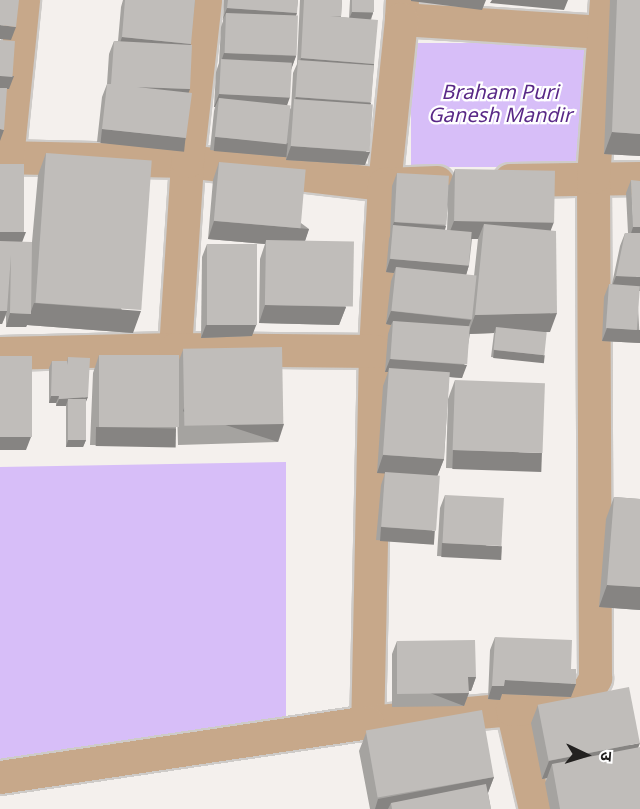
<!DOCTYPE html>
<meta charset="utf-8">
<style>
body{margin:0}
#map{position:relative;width:640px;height:809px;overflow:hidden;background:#f4f0ed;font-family:Georgia,"Noto Sans Devanagari",serif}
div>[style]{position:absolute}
.green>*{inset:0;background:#d7bef8;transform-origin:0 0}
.roads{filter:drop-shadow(2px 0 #cecbc8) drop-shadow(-2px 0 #cecbc8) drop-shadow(0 2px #cecbc8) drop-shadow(0 -2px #cecbc8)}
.street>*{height:33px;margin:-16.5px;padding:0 16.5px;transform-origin:16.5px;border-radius:16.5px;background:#c7a88a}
.wall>*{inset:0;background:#a5a3a0}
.shaded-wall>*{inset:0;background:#868482;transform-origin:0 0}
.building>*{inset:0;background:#c0bdba;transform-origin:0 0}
span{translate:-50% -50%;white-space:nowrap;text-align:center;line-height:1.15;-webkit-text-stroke:4.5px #fff;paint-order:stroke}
.park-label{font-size:20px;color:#592887;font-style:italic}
.north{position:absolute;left:556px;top:725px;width:60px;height:60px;-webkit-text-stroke:4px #fff;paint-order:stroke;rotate:94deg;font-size:16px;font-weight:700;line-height:24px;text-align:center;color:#232120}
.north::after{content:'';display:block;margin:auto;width:21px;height:27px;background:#232120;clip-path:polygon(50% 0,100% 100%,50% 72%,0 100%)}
</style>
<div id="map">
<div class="green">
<div style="left:411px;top:43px;width:180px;height:124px"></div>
<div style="clip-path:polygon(286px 462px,286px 721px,0 766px,0 467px)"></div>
</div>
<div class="roads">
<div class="street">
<div style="left:402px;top:0;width:19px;rotate:93deg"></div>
<div style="left:401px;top:19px;width:202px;rotate:3.7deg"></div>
<div style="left:0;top:157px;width:187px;rotate:1.2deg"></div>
<div style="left:187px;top:161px;width:198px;rotate:6.7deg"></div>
<div style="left:384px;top:184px;width:166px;rotate:-84.1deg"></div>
<div style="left:7px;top:158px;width:159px;rotate:-84.2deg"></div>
<div style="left:510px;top:180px;width:130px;rotate:-0.9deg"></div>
<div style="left:437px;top:182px;width:53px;rotate:177.8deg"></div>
<div style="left:384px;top:184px;width:167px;rotate:93.1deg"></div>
<div style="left:375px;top:351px;width:371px;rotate:91.2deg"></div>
<div style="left:367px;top:722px;width:146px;rotate:-5.1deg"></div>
<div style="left:175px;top:349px;width:188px;rotate:-86.3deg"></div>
<div style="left:187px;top:161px;width:162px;rotate:-83.6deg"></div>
<div style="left:0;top:353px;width:175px;rotate:-1.3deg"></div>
<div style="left:175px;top:349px;width:200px;rotate:0.6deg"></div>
<div style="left:0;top:777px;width:371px;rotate:-8.5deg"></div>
<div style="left:535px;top:809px;width:103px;rotate:-103deg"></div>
<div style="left:512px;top:709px;width:61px;rotate:-4.7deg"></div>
<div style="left:573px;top:704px;width:22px;rotate:-43deg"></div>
<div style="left:589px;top:689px;width:13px;rotate:-61deg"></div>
<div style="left:595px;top:678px;width:501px;rotate:-90.23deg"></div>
<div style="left:593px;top:177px;width:177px;rotate:-85.8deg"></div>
</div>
</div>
<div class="wall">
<div style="clip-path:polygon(123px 0,195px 0,190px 45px,186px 138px,181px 151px,97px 142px,102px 97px,107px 84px,109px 54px,114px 41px,118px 41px,121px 7px)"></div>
<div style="clip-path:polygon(224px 0,298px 0,296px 16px,296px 56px,291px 69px,287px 105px,291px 109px,293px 73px,297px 64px,300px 0,342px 0,341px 17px,349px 18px,350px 0,374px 0,373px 13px,371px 20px,374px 64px,365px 165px,286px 160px,287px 144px,283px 157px,210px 150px,214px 111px,215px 107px,214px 107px,216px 72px,219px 63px,221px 27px,223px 21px)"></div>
<div style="clip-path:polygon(610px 0,640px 0,640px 156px,604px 154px)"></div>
<div style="clip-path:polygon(46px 153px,133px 333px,27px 325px,26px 327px,6px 327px,6px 315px,2px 324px,0 164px,22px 242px,32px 242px,38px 175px)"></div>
<div style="clip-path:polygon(219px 162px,309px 229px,305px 241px,346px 307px,339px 325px,259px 323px,260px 259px,265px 244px,208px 239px,213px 180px)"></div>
<div style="clip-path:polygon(evenodd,455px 169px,551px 230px,550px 332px,546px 332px,542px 362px,491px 357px,494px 333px,470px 334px,462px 378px,449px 377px,444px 459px,437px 476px,431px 544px,376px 540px,381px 485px,385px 473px,377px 473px,383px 386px,388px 372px,385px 372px,388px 334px,391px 325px,386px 324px,391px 281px,394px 273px,386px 272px,389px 239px,390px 236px,392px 186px,397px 173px,449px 185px,455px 169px,448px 205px,447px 230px,445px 230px,448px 205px,455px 169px,472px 239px,478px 239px,474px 276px,466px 275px,469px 265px,472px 239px)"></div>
<div style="clip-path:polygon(631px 180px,640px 343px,602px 341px,604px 297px,609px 284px,612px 284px,620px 246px,625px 233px,628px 233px,626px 193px)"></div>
<div style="clip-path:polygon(207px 244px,252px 336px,201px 338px,202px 257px)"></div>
<div style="clip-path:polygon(183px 350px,278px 442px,178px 445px,177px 408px,176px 428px,170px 446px,90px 445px,93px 373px,99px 355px,179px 360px)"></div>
<div style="clip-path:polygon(68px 357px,86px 404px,86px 440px,83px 447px,66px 447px,66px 406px,56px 406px,56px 403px,49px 403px,49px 368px,52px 361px,67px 361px)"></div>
<div style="clip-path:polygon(455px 380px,535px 471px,446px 468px,448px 399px)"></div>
<div style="clip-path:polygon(445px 495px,497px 559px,437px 556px,440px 508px)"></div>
<div style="clip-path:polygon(614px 497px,640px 499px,640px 610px,599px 607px,606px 519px)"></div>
<div style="clip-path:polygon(495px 637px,571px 669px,571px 697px,502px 694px,500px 700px,488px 699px,490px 650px)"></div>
<div style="clip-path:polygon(397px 641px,476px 677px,471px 691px,469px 691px,464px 706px,392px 707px,392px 654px)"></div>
<div style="clip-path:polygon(538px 705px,638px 748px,640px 809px,550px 809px,545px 783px,547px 778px,542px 779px,531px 723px)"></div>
<div style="clip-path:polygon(366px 733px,494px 777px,488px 793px,491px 809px,370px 809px,359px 751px)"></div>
</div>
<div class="shaded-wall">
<div style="clip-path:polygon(411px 0,486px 0,482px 10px,411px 1px)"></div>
<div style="clip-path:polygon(492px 0,568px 0,564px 10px,490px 3px)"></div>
<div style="clip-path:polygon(227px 8px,297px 13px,292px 26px,226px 13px,222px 21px)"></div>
<div style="clip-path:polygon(352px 12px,373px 13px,370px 20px,349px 19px)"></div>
<div style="clip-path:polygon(0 25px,16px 27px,11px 40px,0 39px)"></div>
<div style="clip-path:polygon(122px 37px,191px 44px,186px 57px,117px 51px)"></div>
<div style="clip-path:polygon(224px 53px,296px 56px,291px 70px,221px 62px)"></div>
<div style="clip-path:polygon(301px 58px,374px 64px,369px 77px,298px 67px)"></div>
<div style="clip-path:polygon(0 76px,14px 76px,9px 89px,0 89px)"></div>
<div style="clip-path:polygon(137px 87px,190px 89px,185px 103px)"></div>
<div style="clip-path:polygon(219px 94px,290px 97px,285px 111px,219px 98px,215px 107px,214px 107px)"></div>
<div style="clip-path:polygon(296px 97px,371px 103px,367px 116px,294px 103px)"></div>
<div style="clip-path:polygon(0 129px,4px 130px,0 141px)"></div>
<div style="left:102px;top:129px;width:84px;height:14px;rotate:6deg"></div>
<div style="clip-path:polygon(612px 132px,640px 134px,640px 156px,604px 154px)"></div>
<div style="left:215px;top:137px;width:73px;height:14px;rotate:5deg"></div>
<div style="clip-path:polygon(291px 146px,370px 152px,365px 165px,286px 160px)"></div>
<div style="clip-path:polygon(214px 221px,309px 229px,303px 247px,266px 240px,265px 244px,208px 239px)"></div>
<div style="clip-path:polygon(454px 221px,554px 222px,547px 240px,484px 224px,478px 239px,447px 239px)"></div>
<div style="clip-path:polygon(394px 222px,446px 226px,442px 239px,393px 225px,389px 236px)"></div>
<div style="clip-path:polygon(633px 227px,640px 227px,640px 240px,629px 240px)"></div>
<div style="clip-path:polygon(0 232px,26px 232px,21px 245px,0 246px)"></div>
<div style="clip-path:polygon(390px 259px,469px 265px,465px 279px,396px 267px,394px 273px,386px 272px)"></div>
<div style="clip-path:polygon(616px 276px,640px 277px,640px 291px,611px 289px)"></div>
<div style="clip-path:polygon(34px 303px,141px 311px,133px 333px,27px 325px,26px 327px,6px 327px,10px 313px,30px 314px)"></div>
<div style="clip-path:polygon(265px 305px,346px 307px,339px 325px,259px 323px)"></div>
<div style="clip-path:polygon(0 311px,7px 311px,2px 324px,0 324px)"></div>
<div style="clip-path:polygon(391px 311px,471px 320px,466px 333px,393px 321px,391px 325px,386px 324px)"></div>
<div style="clip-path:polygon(557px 313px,550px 332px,495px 333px,496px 327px,494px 333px,468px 334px,475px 315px)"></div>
<div style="clip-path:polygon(257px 323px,252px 336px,201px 338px,206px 325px)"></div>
<div style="clip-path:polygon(607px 328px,640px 330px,640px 343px,602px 341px)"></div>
<div style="left:494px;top:350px;width:51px;height:8px;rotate:6deg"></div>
<div style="clip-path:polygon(390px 359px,467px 365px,462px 378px,389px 372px,389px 368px,388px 372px,385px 372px)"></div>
<div style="clip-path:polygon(51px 396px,59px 396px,56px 403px,49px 403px)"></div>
<div style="clip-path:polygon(88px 397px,85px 404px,68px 399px,66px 406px,56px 406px,59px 399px)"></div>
<div style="left:284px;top:424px;width:19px;height:100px;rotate:108deg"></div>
<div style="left:96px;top:427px;width:80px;height:19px;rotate:1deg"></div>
<div style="clip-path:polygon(0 437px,31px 437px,26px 450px,0 450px)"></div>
<div style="clip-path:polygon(68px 440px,86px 440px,83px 447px,66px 447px)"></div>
<div style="left:453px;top:450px;width:89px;height:19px;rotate:2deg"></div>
<div style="clip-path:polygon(383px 455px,444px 459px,437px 477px,377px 473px)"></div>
<div style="left:381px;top:527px;width:54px;height:14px;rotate:4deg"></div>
<div style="left:442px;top:543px;width:60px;height:14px;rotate:3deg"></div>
<div style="clip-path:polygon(607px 585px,640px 587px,640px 610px,599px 607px)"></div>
<div style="clip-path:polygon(468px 677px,476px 677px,471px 691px,464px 691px)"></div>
<div style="clip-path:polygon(505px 680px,576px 684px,571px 697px,502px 694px,500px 700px,488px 699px,492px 686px)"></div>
<div style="left:469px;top:693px;width:14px;height:72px;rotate:111deg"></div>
<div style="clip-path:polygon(640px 743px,633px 761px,552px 764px,547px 778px,542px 779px,549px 761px)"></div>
<div style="clip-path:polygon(494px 777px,487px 795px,391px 803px,388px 809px,375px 809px,378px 799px)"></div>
</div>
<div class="building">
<div style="clip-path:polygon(0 0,19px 0,16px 27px,0 25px)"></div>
<div style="clip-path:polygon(125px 0,195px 0,191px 44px,122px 37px)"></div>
<div style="clip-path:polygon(228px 0,298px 0,297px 13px,227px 8px)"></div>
<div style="clip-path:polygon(304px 0,342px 0,341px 16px,330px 16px,378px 20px,374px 64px,301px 58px)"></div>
<div style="left:352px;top:0;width:22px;height:12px"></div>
<div style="clip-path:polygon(617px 0,640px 0,640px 134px,612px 132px)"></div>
<div style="left:226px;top:13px;width:72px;height:40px;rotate:2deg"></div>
<div style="left:0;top:40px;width:15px;height:36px;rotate:4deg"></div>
<div style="clip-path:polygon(114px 41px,192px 45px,190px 89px,137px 87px,192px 93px,186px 138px,102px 129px,107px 84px,111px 84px)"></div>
<div style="left:221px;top:59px;width:71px;height:35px;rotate:3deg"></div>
<div style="left:298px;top:60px;width:76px;height:37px;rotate:4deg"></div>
<div style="clip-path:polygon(0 88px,7px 88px,4px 130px,0 129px)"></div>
<div style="left:219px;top:98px;width:72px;height:39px;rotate:6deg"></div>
<div style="left:294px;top:99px;width:79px;height:47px;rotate:4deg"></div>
<div style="left:46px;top:153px;width:106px;height:150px;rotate:4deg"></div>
<div style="left:219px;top:162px;width:87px;height:59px;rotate:5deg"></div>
<div style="left:0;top:164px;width:24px;height:68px"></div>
<div style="left:455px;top:169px;width:100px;height:52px;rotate:1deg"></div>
<div style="left:397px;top:173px;width:52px;height:49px;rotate:3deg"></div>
<div style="clip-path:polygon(631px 180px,640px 181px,640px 227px,633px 227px)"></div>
<div style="clip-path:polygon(484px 224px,556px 231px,557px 313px,475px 315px)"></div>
<div style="left:393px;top:225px;width:79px;height:34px;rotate:5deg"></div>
<div style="clip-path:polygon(625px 233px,640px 233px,640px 277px,616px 276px)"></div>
<div style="left:266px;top:240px;width:88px;height:65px;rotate:1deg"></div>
<div style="clip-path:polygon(0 241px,32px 242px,31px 314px,10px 313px,11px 255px,7px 311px,0 311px)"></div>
<div style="left:207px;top:244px;width:50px;height:81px"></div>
<div style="left:396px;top:267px;width:81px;height:44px;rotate:6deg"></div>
<div style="left:609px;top:284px;width:31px;height:44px;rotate:4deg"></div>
<div style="left:393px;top:321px;width:77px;height:38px;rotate:4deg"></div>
<div style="left:496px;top:327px;width:51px;height:23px;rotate:6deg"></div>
<div style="left:282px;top:347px;width:77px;height:99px;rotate:89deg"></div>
<div style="left:99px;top:355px;width:80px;height:72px"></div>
<div style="left:0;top:356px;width:32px;height:81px"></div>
<div style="clip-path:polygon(68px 357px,90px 358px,88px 397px,59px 399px,59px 396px,51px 396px,52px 361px,67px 361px,68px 365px)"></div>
<div style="left:389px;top:368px;width:61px;height:87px;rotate:4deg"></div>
<div style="left:455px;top:380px;width:90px;height:70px;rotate:2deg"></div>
<div style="left:68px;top:399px;width:18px;height:41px"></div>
<div style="left:385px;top:472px;width:55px;height:55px;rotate:4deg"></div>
<div style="left:445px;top:495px;width:59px;height:48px;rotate:3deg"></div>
<div style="clip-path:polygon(614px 497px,640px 499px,640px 587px,607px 585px)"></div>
<div style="clip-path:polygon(495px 637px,572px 640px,571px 669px,576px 669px,576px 684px,505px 680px,504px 686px,492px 686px)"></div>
<div style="clip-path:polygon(475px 640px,476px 677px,468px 677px,469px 693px,397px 694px,397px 641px)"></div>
<div style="left:629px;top:687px;width:57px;height:93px;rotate:79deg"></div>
<div style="left:482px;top:710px;width:68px;height:118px;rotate:80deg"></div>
<div style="clip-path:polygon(640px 747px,640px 809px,560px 809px,552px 764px)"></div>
<div style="clip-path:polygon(486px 784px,491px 809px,392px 809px,391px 803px)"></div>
</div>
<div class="park-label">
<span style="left:500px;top:106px">Braham Puri<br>Ganesh Mandir</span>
</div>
<div class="north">उ</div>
</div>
